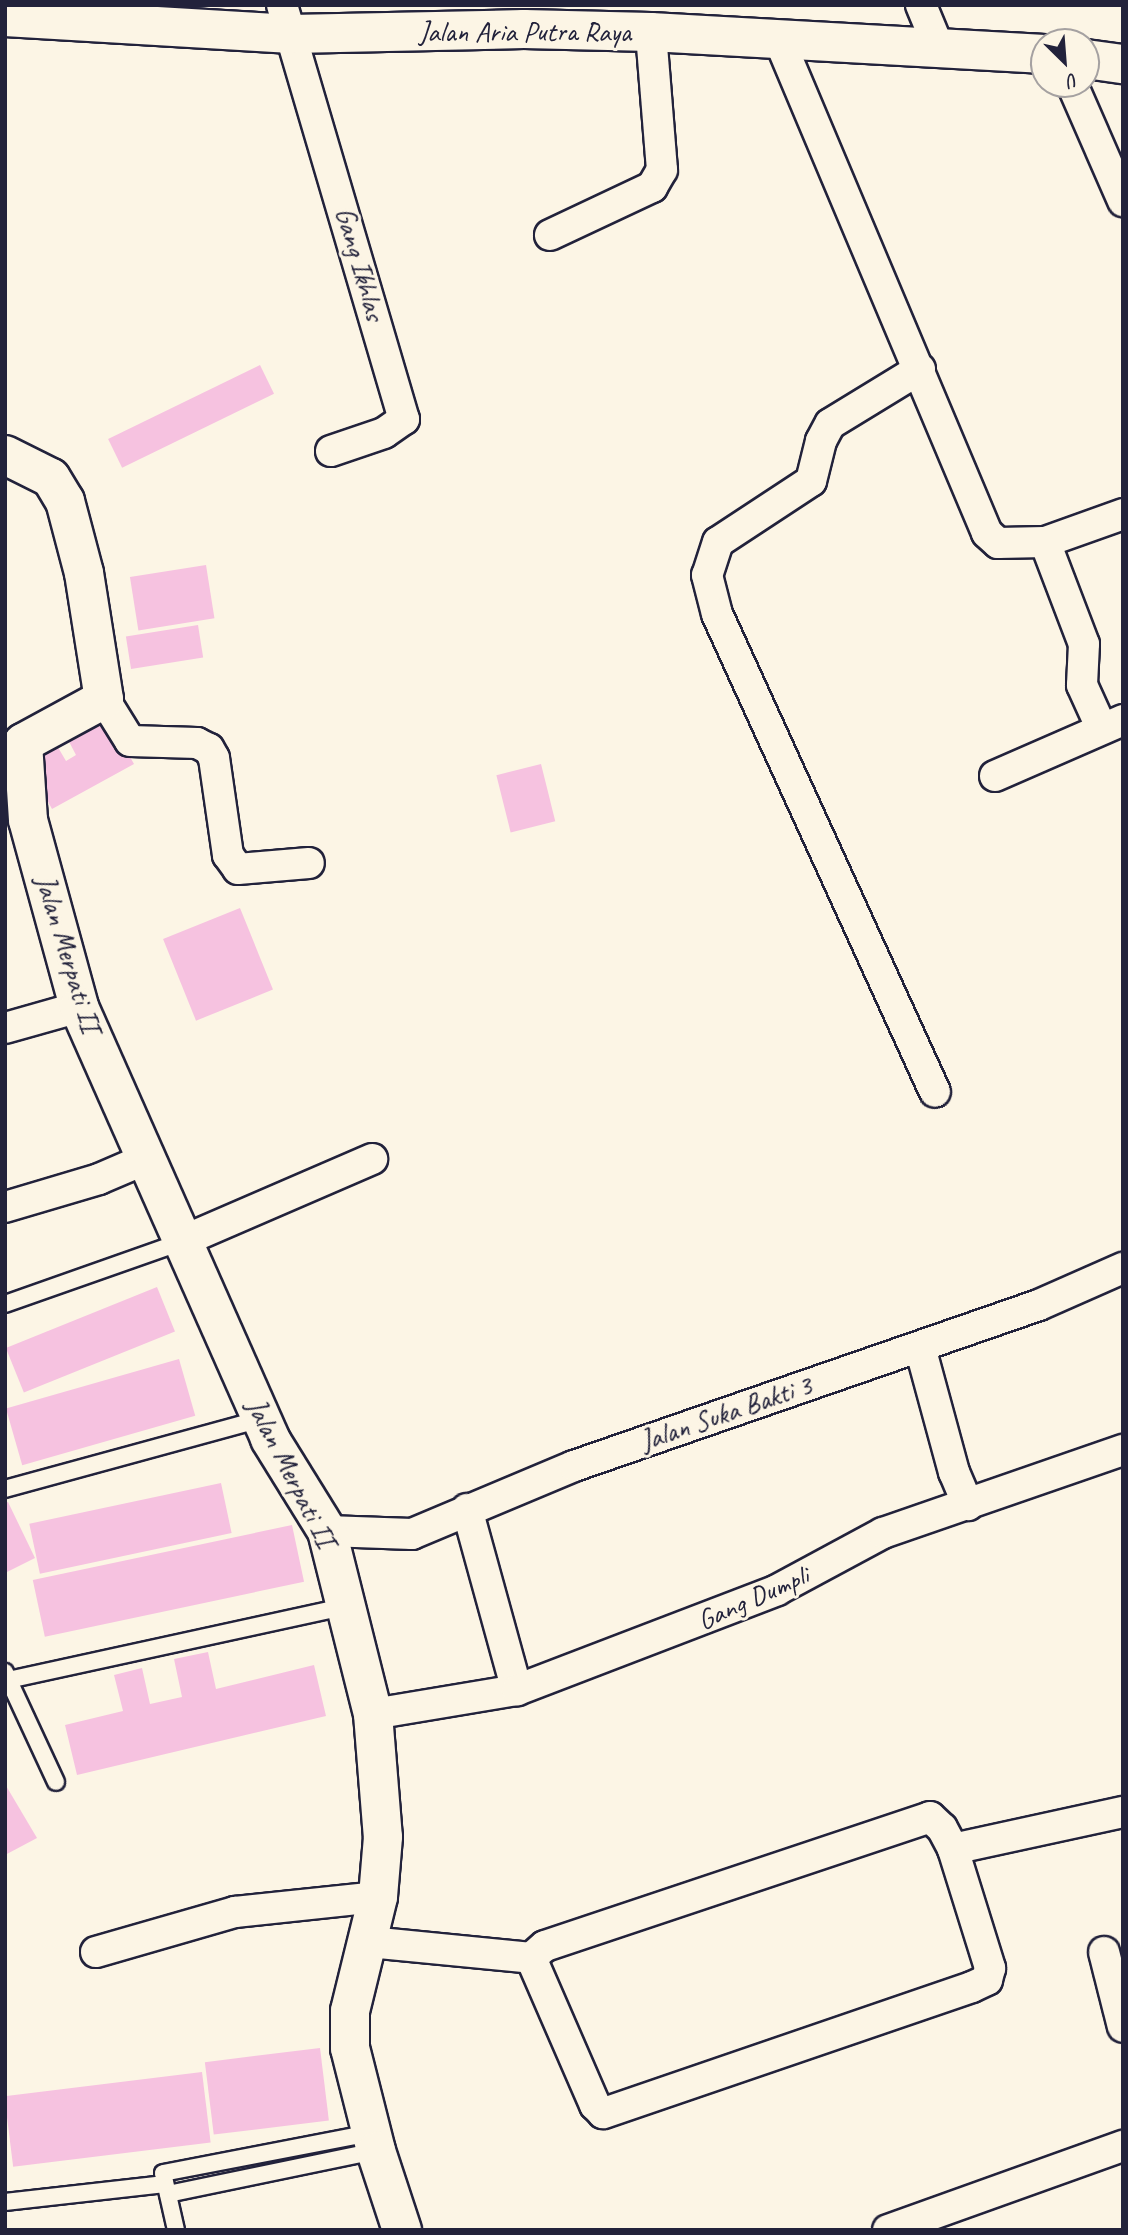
<!DOCTYPE html>
<style>
body{margin:0}
#map{position:relative;width:1128px;height:2235px;overflow:hidden;background:#fcf5e5;font-family:Caveat,sans-serif}
div>[style]{position:absolute}
.building>*{inset:0;background:#f6c2e0;transform-origin:0 0}
.roads{filter:drop-shadow(2px 0 #22223b) drop-shadow(-2px 0 #22223b) drop-shadow(0 2px #22223b) drop-shadow(0 -2px #22223b)}
.service>*{height:16px;margin:-8px;padding:0 8px;transform-origin:8px;border-radius:8px;background:#fcf5e5}
.minor>*{height:30px;margin:-15px;padding:0 15px;transform-origin:15px;border-radius:15px;background:#fcf5e5}
.tertiary>*{height:38px;margin:-19px;padding:0 19px;transform-origin:19px;border-radius:19px;background:#fcf5e5}
.secondary>*{height:38px;margin:-19px;padding:0 19px;transform-origin:19px;border-radius:19px;background:#fcf5e5}
span{translate:-50% -50%;white-space:nowrap;text-align:center;line-height:1.15;-webkit-text-stroke:6px #fcf5e5;paint-order:stroke}
.street-label{font-size:28px;color:#22223b}
.frame{position:absolute;inset:0;border:7px solid #22223b;pointer-events:none}
.north{position:absolute;left:1030px;top:28px;width:70px;height:70px;box-sizing:border-box;background:#fcf5e5;border:2px solid #a5a1a1;border-radius:50%;rotate:155deg;font-size:19px;font-weight:700;line-height:28px;text-align:center;color:#22223b}
.north::after{content:'';display:block;margin:auto;width:24px;height:32px;background:#22223b;clip-path:polygon(50% 0,100% 100%,50% 72%,0 100%)}
</style>
<div id="map">
<div class="building">
<div style="left:260px;top:365px;width:32px;height:169px;rotate:64deg"></div>
<div style="left:206px;top:565px;width:54px;height:77px;rotate:81deg"></div>
<div style="left:198px;top:625px;width:33px;height:73px;rotate:81deg"></div>
<div style="clip-path:polygon(105px 712px,134px 764px,52px 809px,35px 778px,33px 758px,56px 744px,66px 761px,76px 755px,65px 734px)"></div>
<div style="left:541px;top:764px;width:59px;height:46px;rotate:76deg"></div>
<div style="left:240px;top:908px;width:88px;height:83px;rotate:68deg"></div>
<div style="left:157px;top:1287px;width:48px;height:163px;rotate:68deg"></div>
<div style="left:179px;top:1359px;width:59px;height:180px;rotate:74deg"></div>
<div style="left:221px;top:1483px;width:51px;height:196px;rotate:78deg"></div>
<div style="clip-path:polygon(8px 1502px,35px 1558px,5px 1573px,5px 1503px)"></div>
<div style="left:292px;top:1525px;width:58px;height:265px;rotate:78deg"></div>
<div style="clip-path:polygon(208px 1652px,216px 1689px,314px 1665px,326px 1716px,77px 1775px,65px 1725px,123px 1711px,114px 1675px,142px 1668px,150px 1704px,182px 1697px,174px 1659px)"></div>
<div style="clip-path:polygon(5px 1784px,37px 1838px,5px 1855px)"></div>
<div style="left:320px;top:2048px;width:73px;height:116px;rotate:83deg"></div>
<div style="left:202px;top:2072px;width:71px;height:199px;rotate:83deg"></div>
</div>
<div class="roads">
<div class="service">
<div style="left:5px;top:1304px;width:190px;rotate:-19.4deg"></div>
<div style="left:5px;top:1489px;width:265px;rotate:-15.3deg"></div>
<div style="left:5px;top:1672px;width:121px;rotate:65.1deg"></div>
<div style="left:8px;top:1680px;width:346px;rotate:-12.3deg"></div>
<div style="left:168px;top:2194px;width:212px;rotate:-11.7deg"></div>
<div style="left:5px;top:2202px;width:161px;rotate:-6.4deg"></div>
<div style="left:176px;top:2230px;width:58px;rotate:-102.8deg"></div>
<div style="left:163px;top:2173px;width:212px;rotate:-10.9deg"></div>
</div>
<div class="minor">
<div style="left:282px;top:5px;width:432px;rotate:73.6deg"></div>
<div style="left:404px;top:419px;width:24px;rotate:145deg"></div>
<div style="left:384px;top:433px;width:56px;rotate:161.2deg"></div>
<div style="left:921px;top:5px;width:44px;rotate:67.5deg"></div>
<div style="left:778px;top:37px;width:538px;rotate:67.15deg"></div>
<div style="left:987px;top:533px;width:15px;rotate:42deg"></div>
<div style="left:998px;top:543px;width:47px;rotate:-1.2deg"></div>
<div style="left:1045px;top:542px;width:83px;rotate:-19.7deg"></div>
<div style="left:1072px;top:84px;width:128px;rotate:66.4deg"></div>
<div style="left:550px;top:235px;width:113px;rotate:-25.2deg"></div>
<div style="left:652px;top:187px;width:20px;rotate:-60deg"></div>
<div style="left:662px;top:170px;width:138px;rotate:-94.6deg"></div>
<div style="left:920px;top:369px;width:105px;rotate:148.6deg"></div>
<div style="left:830px;top:424px;width:19px;rotate:118deg"></div>
<div style="left:821px;top:441px;width:41px;rotate:104deg"></div>
<div style="left:811px;top:481px;width:111px;rotate:146.7deg"></div>
<div style="left:718px;top:542px;width:35px;rotate:108deg"></div>
<div style="left:707px;top:575px;width:40px;rotate:75.6deg"></div>
<div style="left:717px;top:614px;width:525px;rotate:65.48deg"></div>
<div style="left:1045px;top:542px;width:109px;rotate:69.1deg"></div>
<div style="left:1084px;top:644px;width:41px;rotate:92.8deg"></div>
<div style="left:1082px;top:685px;width:48px;rotate:65.6deg"></div>
<div style="left:104px;top:699px;width:49px;rotate:58.2deg"></div>
<div style="left:130px;top:741px;width:67px;rotate:1.7deg"></div>
<div style="left:197px;top:743px;width:13px;rotate:27deg"></div>
<div style="left:209px;top:749px;width:10px;rotate:61deg"></div>
<div style="left:214px;top:758px;width:98px;rotate:81.8deg"></div>
<div style="left:228px;top:855px;width:17px;rotate:54deg"></div>
<div style="left:238px;top:869px;width:71px;rotate:-4.8deg"></div>
<div style="left:995px;top:776px;width:140px;rotate:-23.6deg"></div>
<div style="left:5px;top:1028px;width:77px;rotate:-15.8deg"></div>
<div style="left:5px;top:1207px;width:98px;rotate:-16.6deg"></div>
<div style="left:99px;top:1179px;width:53px;rotate:-23.2deg"></div>
<div style="left:185px;top:1240px;width:204px;rotate:-23.4deg"></div>
<div style="left:920px;top:1347px;width:130px;rotate:74.8deg"></div>
<div style="left:954px;top:1472px;width:36px;rotate:67deg"></div>
<div style="left:467px;top:1509px;width:188px;rotate:74.6deg"></div>
<div style="left:327px;top:1531px;width:85px;rotate:2deg"></div>
<div style="left:412px;top:1534px;width:176px;rotate:-22.8deg"></div>
<div style="left:574px;top:1466px;width:492px;rotate:-19.1deg"></div>
<div style="left:1039px;top:1305px;width:92px;rotate:-23.8deg"></div>
<div style="left:373px;top:1714px;width:146px;rotate:-9.5deg"></div>
<div style="left:517px;top:1690px;width:279px;rotate:-21deg"></div>
<div style="left:777px;top:1590px;width:120px;rotate:-28.3deg"></div>
<div style="left:883px;top:1533px;width:254px;rotate:-19.1deg"></div>
<div style="left:953px;top:1849px;width:174px;rotate:-12.3deg"></div>
<div style="left:369px;top:1942px;width:163px;rotate:5.6deg"></div>
<div style="left:531px;top:1958px;width:18px;rotate:-41deg"></div>
<div style="left:545px;top:1946px;width:406px;rotate:-18.5deg"></div>
<div style="left:930px;top:1817px;width:16px;rotate:43deg"></div>
<div style="left:942px;top:1828px;width:24px;rotate:62deg"></div>
<div style="left:953px;top:1849px;width:125px;rotate:72.7deg"></div>
<div style="left:990px;top:1968px;width:12px;rotate:104deg"></div>
<div style="left:987px;top:1980px;width:17px;rotate:155deg"></div>
<div style="left:972px;top:1987px;width:390px;rotate:161.1deg"></div>
<div style="left:603px;top:2113px;width:11px;rotate:-135deg"></div>
<div style="left:595px;top:2105px;width:160px;rotate:-113.5deg"></div>
<div style="left:96px;top:1952px;width:145px;rotate:-16.1deg"></div>
<div style="left:235px;top:1912px;width:144px;rotate:-6deg"></div>
<div style="left:1104px;top:1952px;width:77px;rotate:75.8deg"></div>
<div style="left:888px;top:2230px;width:250px;rotate:-19.7deg"></div>
</div>
<div class="tertiary">
<div style="left:5px;top:455px;width:51px;rotate:26.6deg"></div>
<div style="left:51px;top:478px;width:27px;rotate:59deg"></div>
<div style="left:65px;top:501px;width:74px;rotate:75.2deg"></div>
<div style="left:84px;top:573px;width:128px;rotate:81deg"></div>
<div style="left:104px;top:699px;width:92px;rotate:151.5deg"></div>
<div style="left:23px;top:743px;width:77px;rotate:86.3deg"></div>
<div style="left:28px;top:820px;width:194px;rotate:74.7deg"></div>
<div style="left:79px;top:1007px;width:472px;rotate:66.1deg"></div>
<div style="left:270px;top:1439px;width:108px;rotate:58.2deg"></div>
<div style="left:327px;top:1531px;width:189px;rotate:75.9deg"></div>
<div style="left:373px;top:1714px;width:123px;rotate:85.4deg"></div>
<div style="left:383px;top:1837px;width:60px;rotate:94.8deg"></div>
<div style="left:378px;top:1897px;width:117px;rotate:103.8deg"></div>
<div style="left:350px;top:2011px;width:37px;rotate:90deg"></div>
<div style="left:350px;top:2048px;width:106px;rotate:75.8deg"></div>
<div style="left:376px;top:2151px;width:83px;rotate:71.8deg"></div>
</div>
<div class="secondary">
<div style="left:5px;top:17px;width:287px;rotate:3.4deg"></div>
<div style="left:291px;top:34px;width:233px;rotate:-1.2deg"></div>
<div style="left:524px;top:29px;width:127px;rotate:1.4deg"></div>
<div style="left:651px;top:32px;width:394px;rotate:3.2deg"></div>
<div style="left:1086px;top:59px;width:37px;rotate:8deg"></div>
</div>
</div>
<div class="street-label">
<span style="left:525px;top:32px">Jalan Aria Putra Raya</span>
<span style="left:360px;top:264px;rotate:74deg">Gang Ikhlas</span>
<span style="left:68px;top:954px;rotate:73deg">Jalan Merpati II</span>
<span style="left:726px;top:1413px;rotate:-19deg">Jalan Suka Bakti 3</span>
<span style="left:291px;top:1473px;rotate:63deg">Jalan Merpati II</span>
<span style="left:753px;top:1598px;rotate:-24deg">Gang Dumpli</span>
</div>
<div class="frame"></div>
<div class="north">U</div>
</div>
